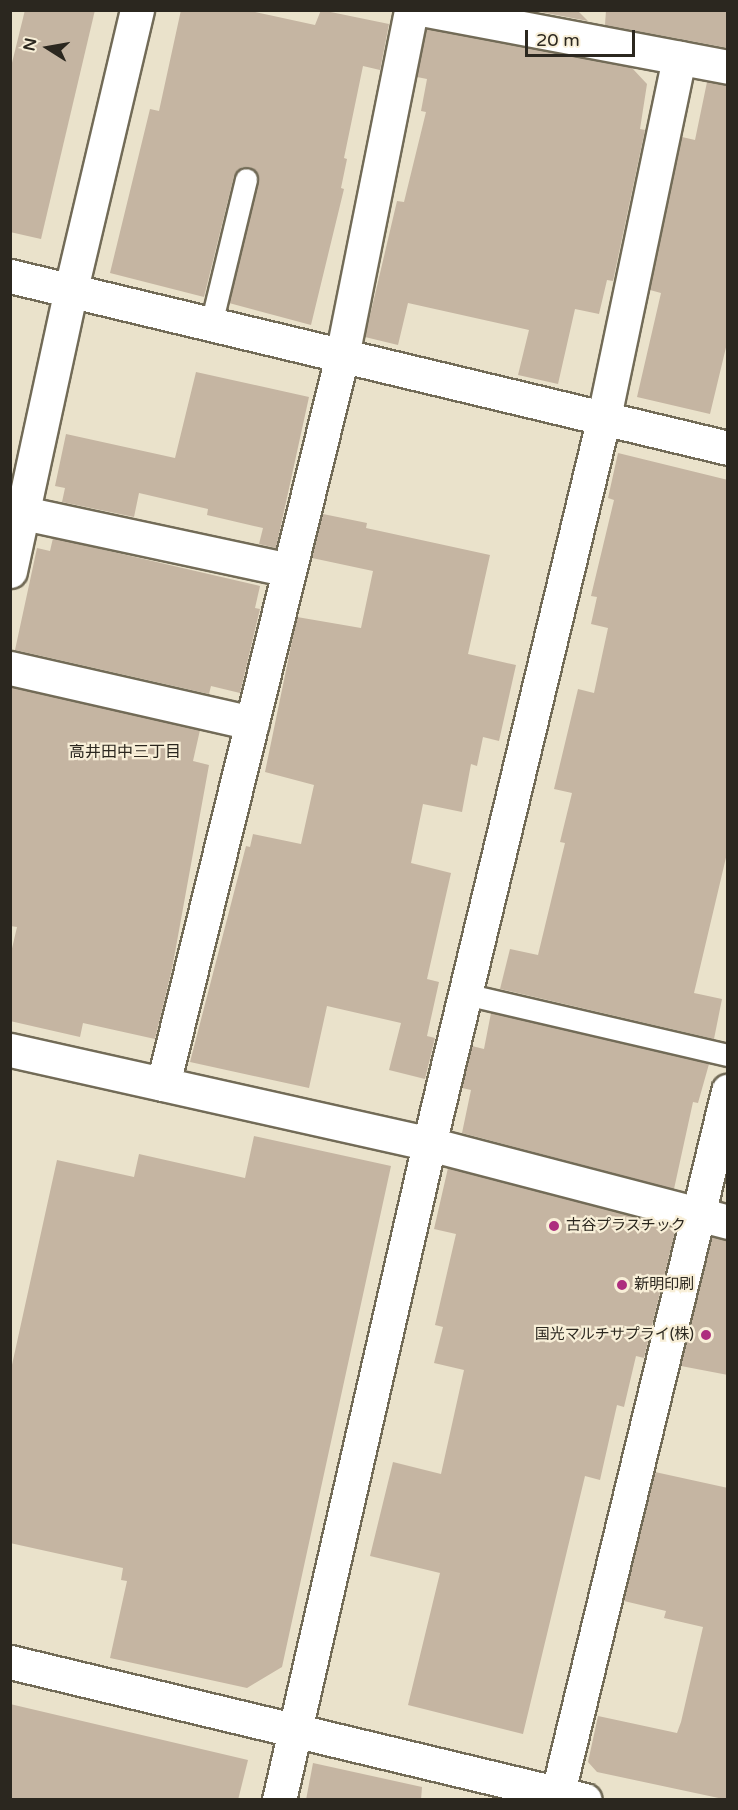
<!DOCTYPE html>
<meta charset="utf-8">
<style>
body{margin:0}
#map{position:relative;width:738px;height:1810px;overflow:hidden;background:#eae2cb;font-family:"Varela Round","Noto Sans JP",sans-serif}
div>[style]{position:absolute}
.building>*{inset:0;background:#c5b5a2}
.roads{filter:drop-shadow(2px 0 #726b57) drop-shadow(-2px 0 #726b57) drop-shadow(0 2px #726b57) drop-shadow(0 -2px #726b57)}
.lane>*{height:21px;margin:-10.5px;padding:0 10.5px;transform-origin:10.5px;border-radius:10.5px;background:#fff}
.street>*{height:33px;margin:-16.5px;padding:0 16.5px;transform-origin:16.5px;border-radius:16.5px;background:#fff}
.dots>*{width:16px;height:16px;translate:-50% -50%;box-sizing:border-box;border:3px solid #f8efd8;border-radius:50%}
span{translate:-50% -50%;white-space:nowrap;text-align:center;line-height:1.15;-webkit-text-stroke:4.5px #f8efd8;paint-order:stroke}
.poi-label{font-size:15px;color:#2b271f}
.left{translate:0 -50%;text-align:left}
.right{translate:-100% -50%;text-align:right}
.neighbourhood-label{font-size:16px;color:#2b271f}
.frame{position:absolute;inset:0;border:12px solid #2b271f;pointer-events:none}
.north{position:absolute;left:18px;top:18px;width:60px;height:60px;-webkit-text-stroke:4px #f8efd8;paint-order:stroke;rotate:281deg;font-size:16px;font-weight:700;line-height:24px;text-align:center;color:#2b271f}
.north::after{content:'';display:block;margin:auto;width:21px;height:27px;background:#2b271f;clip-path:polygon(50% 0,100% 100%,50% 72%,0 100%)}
.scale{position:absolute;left:525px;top:30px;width:110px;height:27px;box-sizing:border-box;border:3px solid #2b271f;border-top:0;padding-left:8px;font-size:18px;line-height:21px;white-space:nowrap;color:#2b271f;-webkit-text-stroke:4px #f8efd8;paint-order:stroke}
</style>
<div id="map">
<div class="building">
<div style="clip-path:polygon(25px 10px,95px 10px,41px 239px,10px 232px,10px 71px)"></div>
<div style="clip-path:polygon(181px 10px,246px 10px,315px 25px,321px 10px,389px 24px,380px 70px,363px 66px,344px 158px,347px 159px,341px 188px,344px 189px,311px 325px,229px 303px,258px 182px,258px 175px,250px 167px,242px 167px,234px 176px,204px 297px,110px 273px,150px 109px,159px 111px)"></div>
<div style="clip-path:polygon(530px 10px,577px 10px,588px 21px)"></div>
<div style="clip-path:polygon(606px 10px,728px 10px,728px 48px,605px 25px)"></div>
<div style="clip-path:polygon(426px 29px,632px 68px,647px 84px,640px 129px,645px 130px,613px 281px,607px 280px,599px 314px,575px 309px,558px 384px,518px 375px,529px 330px,408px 303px,398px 345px,365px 337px,397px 201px,404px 202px,426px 112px,421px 111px,427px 79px,417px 77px)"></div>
<div style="clip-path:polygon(707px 82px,728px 85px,728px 339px,710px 414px,637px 397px,661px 293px,650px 290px,682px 137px,695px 140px)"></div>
<div style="clip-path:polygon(196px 372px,309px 397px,276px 548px,259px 544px,263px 528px,207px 515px,208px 509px,139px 493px,134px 517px,62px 502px,65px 488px,55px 486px,66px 434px,175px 458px)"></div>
<div style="clip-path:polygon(618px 453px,728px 480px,728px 849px,694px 993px,722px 999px,714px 1039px,500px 989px,510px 949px,538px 955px,565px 843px,560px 842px,572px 793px,554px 789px,578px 689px,594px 693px,608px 628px,591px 624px,597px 597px,591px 596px,614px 500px,608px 498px)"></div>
<div style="clip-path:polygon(323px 514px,367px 523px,366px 528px,490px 555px,468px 654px,516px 665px,499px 741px,483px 737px,477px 766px,471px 764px,462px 812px,423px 804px,411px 863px,451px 873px,427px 979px,439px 982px,427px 1036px,435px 1038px,425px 1079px,389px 1070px,401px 1023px,327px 1006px,309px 1088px,190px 1062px,246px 846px,250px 847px,253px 834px,301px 844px,314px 785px,265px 772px,297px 617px,361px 628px,373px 571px,312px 558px)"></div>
<div style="clip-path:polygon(53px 538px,260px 586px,255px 608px,260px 609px,240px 693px,211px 686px,209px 694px,15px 650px,37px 548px,50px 551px)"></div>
<div style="clip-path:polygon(10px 687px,200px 730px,193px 761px,209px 765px,172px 969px,155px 1039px,83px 1023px,80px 1037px,10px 1021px,10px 957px,17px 927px,10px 926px)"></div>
<div style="clip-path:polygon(491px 1013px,709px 1064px,698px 1103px,693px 1102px,674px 1189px,462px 1133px,471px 1090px,462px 1088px,472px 1046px,484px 1049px)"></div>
<div style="clip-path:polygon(254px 1136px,391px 1166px,282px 1667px,247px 1688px,110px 1658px,127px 1581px,121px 1580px,123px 1568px,10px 1543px,10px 1374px,57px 1160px,134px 1177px,139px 1154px,245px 1178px)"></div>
<div style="clip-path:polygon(448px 1168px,676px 1228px,644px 1358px,636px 1356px,624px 1407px,617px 1405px,600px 1480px,585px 1476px,523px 1734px,408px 1705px,440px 1573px,370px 1556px,393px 1462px,441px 1474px,464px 1370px,434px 1363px,443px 1327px,435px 1325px,456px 1234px,434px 1229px)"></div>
<div style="clip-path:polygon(712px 1237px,728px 1240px,728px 1375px,681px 1366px)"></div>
<div style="clip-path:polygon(655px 1472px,728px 1488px,728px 1800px,597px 1772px,588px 1762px,598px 1716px,677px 1733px,681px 1722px,703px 1627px,664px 1618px,666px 1611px,624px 1601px)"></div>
<div style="clip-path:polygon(10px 1704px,248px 1760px,238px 1800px,10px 1800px)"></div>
<div style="clip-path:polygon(313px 1763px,422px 1787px,421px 1800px,306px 1800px)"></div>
</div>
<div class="roads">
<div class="lane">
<div style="left:211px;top:324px;width:149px;rotate:-76.4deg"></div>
<div style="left:465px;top:994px;width:270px;rotate:13.1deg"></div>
</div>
<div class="street">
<div style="left:427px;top:10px;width:306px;rotate:10.7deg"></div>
<div style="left:10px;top:276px;width:738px;rotate:13.47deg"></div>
<div style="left:24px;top:513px;width:271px;rotate:12.1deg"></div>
<div style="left:10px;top:571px;width:289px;rotate:-77.8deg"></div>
<div style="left:71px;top:289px;width:287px;rotate:-76.7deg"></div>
<div style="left:10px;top:668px;width:248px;rotate:12.8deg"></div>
<div style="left:10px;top:1050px;width:429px;rotate:12.6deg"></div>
<div style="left:429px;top:1144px;width:309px;rotate:14.6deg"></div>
<div style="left:163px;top:1084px;width:750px;rotate:-76.19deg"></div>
<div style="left:342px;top:356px;width:353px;rotate:-78.7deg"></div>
<div style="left:10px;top:1662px;width:591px;rotate:13.5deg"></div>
<div style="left:279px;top:1800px;width:673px;rotate:-77.12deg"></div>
<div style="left:429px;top:1144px;width:748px;rotate:-76.47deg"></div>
<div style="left:604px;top:417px;width:367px;rotate:-78.2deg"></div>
<div style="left:556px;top:1800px;width:730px;rotate:-76.36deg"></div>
</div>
</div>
<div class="dots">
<div style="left:554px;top:1226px;background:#ad2e7e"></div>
<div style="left:622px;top:1285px;background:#ad2e7e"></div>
<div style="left:706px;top:1335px;background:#ad2e7e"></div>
</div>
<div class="poi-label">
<span class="left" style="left:566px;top:1226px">古谷プラスチック</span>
<span class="left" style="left:634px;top:1285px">新明印刷</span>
<span class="right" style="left:694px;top:1335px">国光マルチサプライ(株)</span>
</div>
<div class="neighbourhood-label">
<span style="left:125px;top:752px">高井田中三丁目</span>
</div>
<div class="frame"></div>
<div class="north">N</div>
<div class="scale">20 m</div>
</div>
